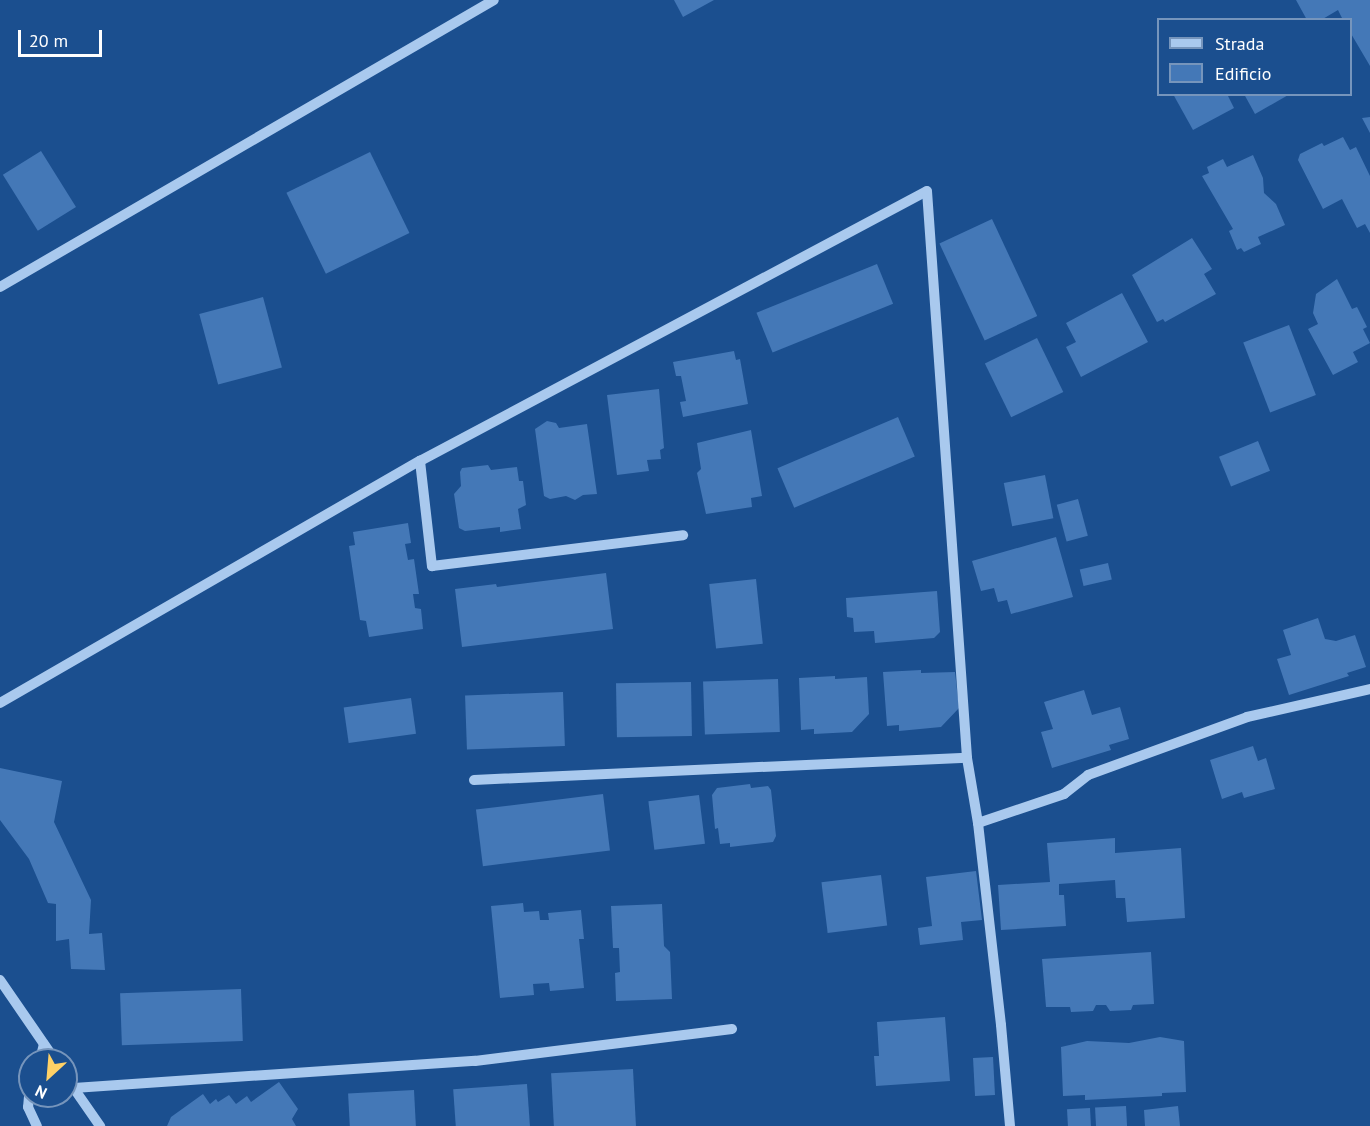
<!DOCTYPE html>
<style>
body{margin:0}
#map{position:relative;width:1370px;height:1126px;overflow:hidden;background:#1b4f8f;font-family:"PT Sans",sans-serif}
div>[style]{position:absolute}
.building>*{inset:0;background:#4478b7;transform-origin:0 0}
.minor>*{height:10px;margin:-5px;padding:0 5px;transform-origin:5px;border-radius:5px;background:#a9c9ee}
span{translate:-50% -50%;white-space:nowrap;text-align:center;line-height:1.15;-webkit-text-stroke:6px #1b4f8f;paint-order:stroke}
.legend{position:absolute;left:1157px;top:18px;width:195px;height:78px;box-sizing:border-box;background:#1b4f8f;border:2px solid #7695bc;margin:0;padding:8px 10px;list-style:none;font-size:18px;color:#fff}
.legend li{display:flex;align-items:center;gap:12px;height:30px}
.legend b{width:30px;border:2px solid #7695bc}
.north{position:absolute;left:18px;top:1048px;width:60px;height:60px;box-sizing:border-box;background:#1b4f8f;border:2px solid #7695bc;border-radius:50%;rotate:206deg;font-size:16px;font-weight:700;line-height:24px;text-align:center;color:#fff}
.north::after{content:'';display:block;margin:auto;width:21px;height:27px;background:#ffd166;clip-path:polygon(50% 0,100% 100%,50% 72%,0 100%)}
.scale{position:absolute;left:18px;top:30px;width:84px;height:27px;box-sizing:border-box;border:3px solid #fff;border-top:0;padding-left:8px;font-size:18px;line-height:21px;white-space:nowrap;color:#fff;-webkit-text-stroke:4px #1b4f8f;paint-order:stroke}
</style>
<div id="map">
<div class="building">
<div style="clip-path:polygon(674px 0,714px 0,683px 17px)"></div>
<div style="clip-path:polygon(1296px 0,1370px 0,1370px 66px,1350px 32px,1350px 20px,1343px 20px,1338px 10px,1321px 20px,1307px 20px)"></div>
<div style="clip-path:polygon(1173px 94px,1227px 94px,1234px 108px,1193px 130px)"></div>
<div style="clip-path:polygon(1244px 94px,1290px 94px,1255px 114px)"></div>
<div style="clip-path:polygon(1370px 117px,1370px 133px,1362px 118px)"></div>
<div style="clip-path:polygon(1343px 137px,1350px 150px,1356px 147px,1370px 176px,1370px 233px,1365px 224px,1357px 228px,1342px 199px,1323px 209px,1298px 160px,1300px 154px,1322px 143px,1324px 146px)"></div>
<div style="left:41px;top:151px;width:66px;height:45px;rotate:58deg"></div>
<div style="left:370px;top:152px;width:90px;height:93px;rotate:64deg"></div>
<div style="clip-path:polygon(1253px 155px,1263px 178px,1264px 193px,1276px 204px,1285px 225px,1258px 237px,1261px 244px,1244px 252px,1241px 248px,1237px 250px,1229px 231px,1233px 229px,1202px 176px,1209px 173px,1207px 167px,1223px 159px,1227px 167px)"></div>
<div style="left:992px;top:219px;width:107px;height:58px;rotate:65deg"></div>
<div style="clip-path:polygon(1192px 238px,1212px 269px,1204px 274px,1216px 294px,1165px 322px,1163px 319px,1157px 322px,1132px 275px)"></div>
<div style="left:877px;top:264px;width:43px;height:130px;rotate:68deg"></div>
<div style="clip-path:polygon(1337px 279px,1352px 309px,1357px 307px,1367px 327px,1363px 329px,1370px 343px,1353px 352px,1358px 362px,1333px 375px,1308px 329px,1318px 324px,1313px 313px,1316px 294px)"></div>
<div style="clip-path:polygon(1122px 293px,1148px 342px,1081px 377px,1066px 347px,1076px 342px,1066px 323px)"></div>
<div style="left:263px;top:297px;width:73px;height:66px;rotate:75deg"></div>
<div style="left:1289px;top:325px;width:75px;height:49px;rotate:69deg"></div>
<div style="left:1037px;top:338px;width:60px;height:58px;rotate:64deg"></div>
<div style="clip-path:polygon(734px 351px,736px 360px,740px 359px,748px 404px,683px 417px,680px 402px,686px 401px,681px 376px,676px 376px,673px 362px)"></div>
<div style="clip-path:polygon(659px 389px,664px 448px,660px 450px,661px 459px,647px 460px,649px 471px,617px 475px,607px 395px)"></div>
<div style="left:898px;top:417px;width:43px;height:131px;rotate:67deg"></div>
<div style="clip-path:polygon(547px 421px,556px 423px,559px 428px,587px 424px,597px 494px,583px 495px,575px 500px,566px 496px,550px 499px,544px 496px,535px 429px)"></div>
<div style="clip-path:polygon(751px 430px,762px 496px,751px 498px,752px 507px,706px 514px,697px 473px,701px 469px,697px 443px)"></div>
<div style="left:1258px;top:441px;width:32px;height:42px;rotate:68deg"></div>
<div style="clip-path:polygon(488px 465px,491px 470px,517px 467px,519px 481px,523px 481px,526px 505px,518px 509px,521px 529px,500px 532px,500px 527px,465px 531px,459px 528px,454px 494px,461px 486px,460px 472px,462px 468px)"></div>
<div style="left:1045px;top:475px;width:44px;height:42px;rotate:79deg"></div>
<div style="left:1078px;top:499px;width:38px;height:22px;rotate:75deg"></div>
<div style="clip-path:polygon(408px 523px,411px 543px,405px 544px,408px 560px,414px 559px,419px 594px,413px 594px,415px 608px,421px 609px,423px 629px,369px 637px,366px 621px,360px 620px,349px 546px,355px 545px,353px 532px)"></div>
<div style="clip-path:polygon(1056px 537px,1073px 597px,1011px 614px,1007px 600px,998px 602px,994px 588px,981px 591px,972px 561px)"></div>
<div style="left:1108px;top:563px;width:17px;height:29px;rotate:77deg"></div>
<div style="clip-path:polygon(606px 573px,613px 629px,462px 647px,455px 589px,496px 584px,497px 587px)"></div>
<div style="left:756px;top:579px;width:65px;height:47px;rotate:84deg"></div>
<div style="clip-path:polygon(937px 591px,940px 632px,934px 638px,875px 643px,874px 631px,854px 632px,853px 618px,847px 617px,846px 598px)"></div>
<div style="clip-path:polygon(1318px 618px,1325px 639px,1336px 641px,1355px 635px,1366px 667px,1347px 673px,1349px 676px,1289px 695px,1277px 659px,1291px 655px,1283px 630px)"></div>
<div style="clip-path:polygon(921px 670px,921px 673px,955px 672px,959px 708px,941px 727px,899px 731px,899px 725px,887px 726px,883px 672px)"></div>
<div style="clip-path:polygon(835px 676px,835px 679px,867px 677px,869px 714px,852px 732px,814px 734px,814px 729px,801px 730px,799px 678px)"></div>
<div style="left:778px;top:679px;width:53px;height:75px;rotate:88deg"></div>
<div style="left:691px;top:682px;width:54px;height:75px;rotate:89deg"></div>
<div style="clip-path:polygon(1084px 690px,1092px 715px,1120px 707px,1129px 739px,1109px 745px,1111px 750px,1052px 768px,1041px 732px,1053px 729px,1044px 702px)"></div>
<div style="left:563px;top:692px;width:54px;height:98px;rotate:88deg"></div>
<div style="left:411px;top:698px;width:36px;height:68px;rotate:82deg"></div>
<div style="clip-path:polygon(1253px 746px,1258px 761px,1266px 758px,1275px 789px,1244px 798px,1242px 792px,1222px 799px,1210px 760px)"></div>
<div style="clip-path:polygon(0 768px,62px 781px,54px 822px,91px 900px,89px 934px,102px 933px,105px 970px,71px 969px,69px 939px,56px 941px,56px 904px,48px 903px,29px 859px,0 820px)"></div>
<div style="clip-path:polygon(750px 784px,751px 788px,768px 786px,771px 790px,776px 836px,773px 842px,730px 847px,730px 843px,720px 844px,718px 828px,715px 829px,712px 795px,717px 788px)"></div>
<div style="left:603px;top:794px;width:57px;height:128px;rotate:83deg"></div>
<div style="left:699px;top:795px;width:49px;height:51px;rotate:83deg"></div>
<div style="clip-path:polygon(1115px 838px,1115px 853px,1181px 848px,1185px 918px,1127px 922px,1125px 898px,1116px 898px,1115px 880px,1059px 884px,1059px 895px,1064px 895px,1066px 926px,1001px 930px,998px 885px,1050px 882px,1047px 843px)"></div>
<div style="clip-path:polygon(976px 871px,982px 920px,961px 922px,963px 940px,920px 945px,918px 928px,932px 926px,926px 877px)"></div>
<div style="left:881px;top:875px;width:51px;height:60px;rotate:83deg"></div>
<div style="clip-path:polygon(523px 903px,524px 912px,539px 911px,540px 920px,549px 920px,548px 913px,581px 910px,584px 939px,579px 939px,584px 988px,550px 991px,549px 983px,533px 984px,534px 995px,500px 998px,491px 906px)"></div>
<div style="clip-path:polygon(662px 904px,664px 946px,670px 952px,672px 999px,616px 1001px,615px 973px,620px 972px,619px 948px,613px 948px,611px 906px)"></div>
<div style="clip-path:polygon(1151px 952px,1154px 1004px,1133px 1005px,1131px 1010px,1110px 1011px,1106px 1005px,1096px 1005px,1093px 1011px,1071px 1012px,1070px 1007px,1046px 1007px,1042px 959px)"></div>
<div style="left:241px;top:989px;width:52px;height:121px;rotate:88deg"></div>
<div style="clip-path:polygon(945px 1017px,950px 1081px,876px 1086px,874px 1056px,879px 1056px,877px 1022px)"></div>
<div style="clip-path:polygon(1160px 1037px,1184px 1041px,1186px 1092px,1162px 1093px,1162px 1096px,1085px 1100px,1085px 1095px,1063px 1096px,1061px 1047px,1087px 1041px,1129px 1043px)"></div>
<div style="left:993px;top:1057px;width:38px;height:20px;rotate:87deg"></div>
<div style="left:633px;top:1069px;width:57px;height:82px;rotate:87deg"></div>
<div style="clip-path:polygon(279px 1082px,298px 1109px,292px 1119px,296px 1126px,167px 1126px,171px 1117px,203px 1094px,210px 1104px,216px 1099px,218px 1102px,229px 1095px,236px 1104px,247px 1096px,251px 1102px)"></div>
<div style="left:527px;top:1084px;width:42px;height:74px;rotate:86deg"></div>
<div style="left:414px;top:1090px;width:36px;height:66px;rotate:87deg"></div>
<div style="left:1126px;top:1106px;width:20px;height:31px;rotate:87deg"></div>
<div style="clip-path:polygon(1178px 1106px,1180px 1126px,1145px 1126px,1144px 1110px)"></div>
<div style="left:1090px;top:1108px;width:18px;height:23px;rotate:87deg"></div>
</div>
<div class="minor">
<div style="left:0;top:287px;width:571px;rotate:-30.16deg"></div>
<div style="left:420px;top:461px;width:106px;rotate:83.5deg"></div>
<div style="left:432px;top:566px;width:253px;rotate:-7deg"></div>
<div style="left:0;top:703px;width:485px;rotate:-30deg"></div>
<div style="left:420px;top:461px;width:574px;rotate:-28.04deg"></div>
<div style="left:927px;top:191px;width:568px;rotate:85.96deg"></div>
<div style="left:967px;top:758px;width:66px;rotate:80.4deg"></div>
<div style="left:978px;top:823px;width:203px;rotate:83.5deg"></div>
<div style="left:1001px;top:1025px;width:101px;rotate:84.9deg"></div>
<div style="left:474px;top:780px;width:493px;rotate:-2.6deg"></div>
<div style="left:978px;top:823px;width:91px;rotate:-18.6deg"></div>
<div style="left:1064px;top:794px;width:31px;rotate:-38deg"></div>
<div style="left:1088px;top:775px;width:169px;rotate:-20deg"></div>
<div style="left:1247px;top:717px;width:126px;rotate:-12.8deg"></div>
<div style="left:0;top:980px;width:97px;rotate:55.5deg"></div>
<div style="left:40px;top:1060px;width:16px;rotate:-76deg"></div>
<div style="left:66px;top:1077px;width:60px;rotate:55.2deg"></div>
<div style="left:30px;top:1085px;width:22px;rotate:95deg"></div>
<div style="left:28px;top:1107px;width:21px;rotate:65deg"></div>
<div style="left:74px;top:1088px;width:402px;rotate:-3.9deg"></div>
<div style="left:475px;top:1061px;width:259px;rotate:-7.1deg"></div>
</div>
<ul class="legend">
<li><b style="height:8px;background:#a9c9ee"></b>Strada</li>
<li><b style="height:16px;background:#4478b7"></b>Edificio</li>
</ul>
<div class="north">N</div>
<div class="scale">20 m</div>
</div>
